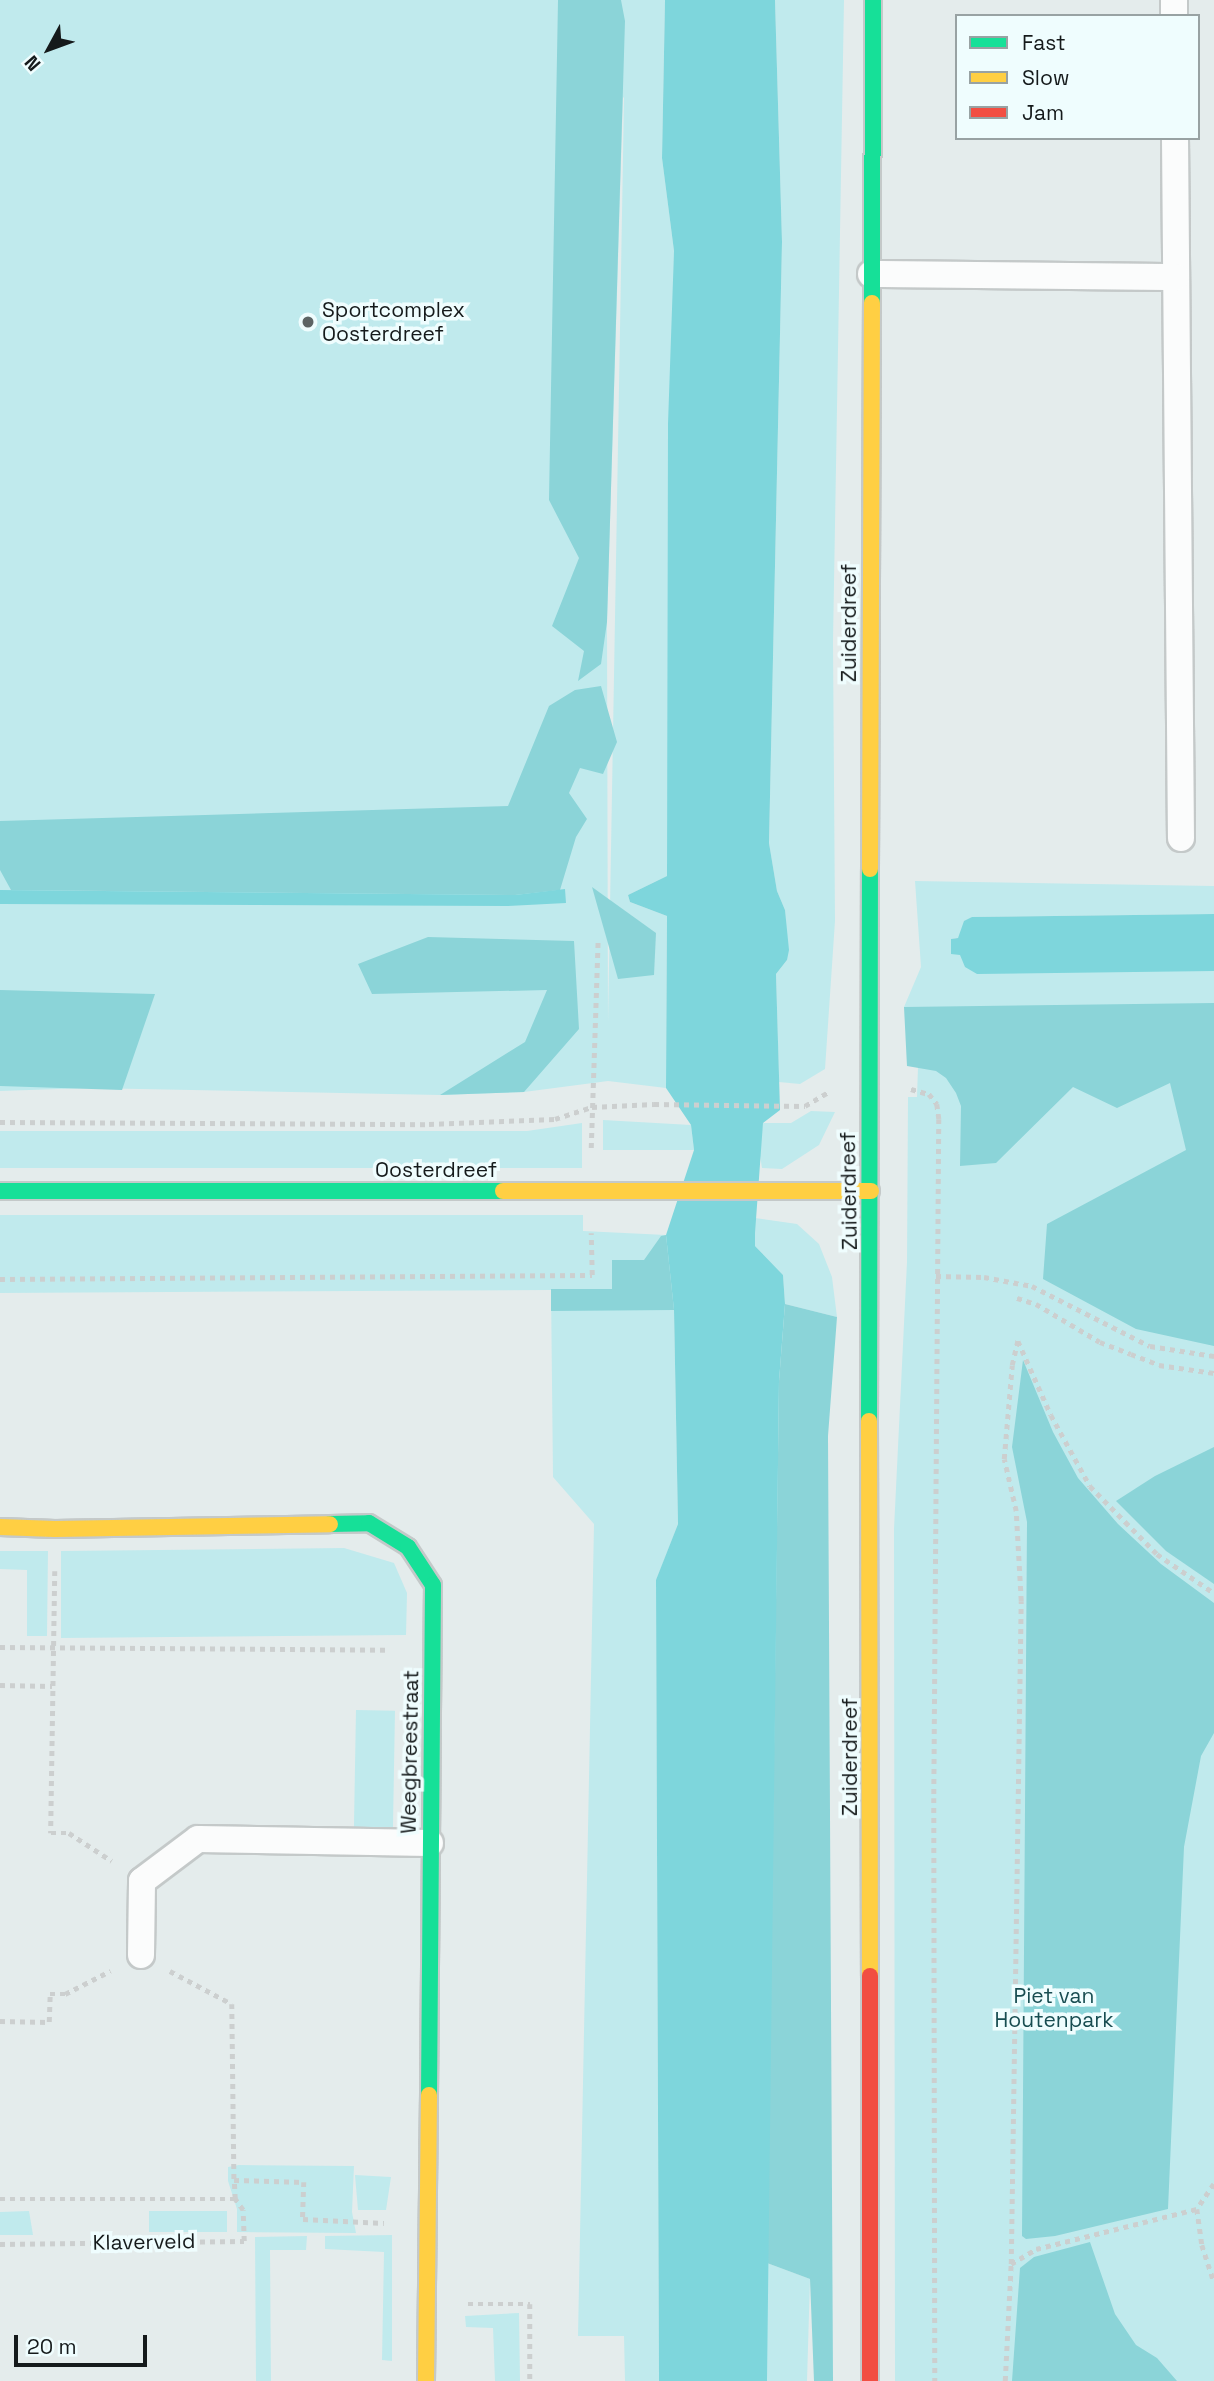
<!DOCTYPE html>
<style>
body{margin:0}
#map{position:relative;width:1214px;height:2381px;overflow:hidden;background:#e4ecec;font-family:"Space Grotesk",sans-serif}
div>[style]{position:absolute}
.green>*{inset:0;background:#c0eaed;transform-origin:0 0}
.forest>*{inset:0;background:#8bd4d8}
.water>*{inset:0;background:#7ed6dc}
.path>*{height:4.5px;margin-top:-2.25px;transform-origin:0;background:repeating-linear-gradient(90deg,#cccfcf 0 5px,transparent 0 10px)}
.roads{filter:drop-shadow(2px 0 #c4c9c9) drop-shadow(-2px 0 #c4c9c9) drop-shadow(0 2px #c4c9c9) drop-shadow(0 -2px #c4c9c9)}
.lane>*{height:26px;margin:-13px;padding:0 13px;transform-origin:13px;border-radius:13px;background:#fbfcfc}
.fast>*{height:16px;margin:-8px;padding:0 8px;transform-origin:8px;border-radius:8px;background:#16e098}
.slow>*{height:16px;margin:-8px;padding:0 8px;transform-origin:8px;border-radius:8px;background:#ffcf43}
.jam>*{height:16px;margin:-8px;padding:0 8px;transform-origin:8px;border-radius:8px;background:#f24e42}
.dots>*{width:19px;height:19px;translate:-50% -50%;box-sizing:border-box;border:4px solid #effdfe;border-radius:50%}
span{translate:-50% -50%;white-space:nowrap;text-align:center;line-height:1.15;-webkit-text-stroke:7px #effdfe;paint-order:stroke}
.poi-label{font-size:21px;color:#151a1b}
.left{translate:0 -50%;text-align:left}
.street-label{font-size:21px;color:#151a1b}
.park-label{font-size:21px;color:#184d51}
.legend{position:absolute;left:955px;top:14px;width:245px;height:126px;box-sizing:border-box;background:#effdfe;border:2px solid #98a2a3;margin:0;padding:9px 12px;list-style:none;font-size:21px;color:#151a1b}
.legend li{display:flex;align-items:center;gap:14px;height:35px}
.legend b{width:35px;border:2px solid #98a2a3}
.north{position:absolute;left:14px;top:14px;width:70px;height:70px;-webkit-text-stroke:5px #effdfe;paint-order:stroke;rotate:229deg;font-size:19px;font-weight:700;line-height:28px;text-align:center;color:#151a1b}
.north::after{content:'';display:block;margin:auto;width:24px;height:32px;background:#151a1b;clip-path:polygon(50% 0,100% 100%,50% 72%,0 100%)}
.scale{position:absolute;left:14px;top:2335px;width:133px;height:32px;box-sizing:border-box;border:4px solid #151a1b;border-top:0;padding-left:9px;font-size:21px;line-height:24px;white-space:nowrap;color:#151a1b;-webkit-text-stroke:5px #effdfe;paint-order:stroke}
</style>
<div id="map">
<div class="green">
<div style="clip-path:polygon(evenodd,0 0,665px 0,662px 158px,674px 251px,667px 876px,628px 895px,630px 902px,667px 916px,666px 1088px,608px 1081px,524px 1092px,440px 1095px,88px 1088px,0 1091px,0 0,623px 97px,624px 98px,608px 1023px,607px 622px,623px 97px)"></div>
<div style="clip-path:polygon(775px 0,844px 0,833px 642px,835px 921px,825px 1069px,800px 1084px,779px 1082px,776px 974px,787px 960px,785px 910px,777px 891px,769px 843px,782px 242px)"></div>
<div style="clip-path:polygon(915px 881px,1214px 886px,1214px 914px,972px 917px,958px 938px,951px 939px,951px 954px,960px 954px,963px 959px,1214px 957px,1214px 2381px,895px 2381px,894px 1529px,907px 1262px,908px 1097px,917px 1097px,920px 1007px,904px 1007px,921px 967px)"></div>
<div style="clip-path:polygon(811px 1111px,835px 1112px,819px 1145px,782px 1169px,762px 1168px,759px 1149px,763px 1123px,791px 1123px)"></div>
<div style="clip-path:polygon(603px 1120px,691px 1125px,694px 1150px,603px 1150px)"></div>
<div style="clip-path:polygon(582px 1123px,582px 1168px,0 1168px,0 1131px,527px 1131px)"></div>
<div style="clip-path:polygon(0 1215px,583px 1215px,583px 1231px,666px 1235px,674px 1310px,678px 1524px,656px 1581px,659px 2381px,625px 2381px,624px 2336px,578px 2336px,594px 1524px,553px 1477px,551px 1290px,0 1293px)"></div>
<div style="clip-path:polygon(755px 1218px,797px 1224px,819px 1244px,832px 1277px,837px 1317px,785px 1304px,783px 1275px,755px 1246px)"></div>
<div style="clip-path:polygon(344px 1548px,394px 1563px,407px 1593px,406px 1635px,61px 1638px,61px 1551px)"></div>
<div style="clip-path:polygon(0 1551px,48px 1551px,47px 1636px,27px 1636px,27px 1570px,0 1569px)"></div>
<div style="left:356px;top:1710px;width:39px;height:117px;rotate:1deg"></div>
<div style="clip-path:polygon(239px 2165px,354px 2166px,352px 2212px,356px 2233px,237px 2232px,237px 2209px,228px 2181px,228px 2167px)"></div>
<div style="clip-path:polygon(355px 2175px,391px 2177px,386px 2210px,358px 2210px)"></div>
<div style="clip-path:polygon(29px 2211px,33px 2235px,0 2235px,0 2212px)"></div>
<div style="left:149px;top:2211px;width:78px;height:21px"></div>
<div style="clip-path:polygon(392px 2235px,392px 2361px,382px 2360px,384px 2252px,325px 2249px,325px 2236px)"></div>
<div style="clip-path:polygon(307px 2236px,306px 2250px,270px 2250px,271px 2381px,256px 2381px,255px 2237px)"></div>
<div style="clip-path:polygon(767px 2263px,810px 2279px,807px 2381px,767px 2381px)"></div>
<div style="clip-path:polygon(519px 2313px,520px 2381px,495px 2381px,493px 2328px,466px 2327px,465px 2316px)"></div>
</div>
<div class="forest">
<div style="clip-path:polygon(558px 0,621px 0,625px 21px,607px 622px,601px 664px,578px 681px,584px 651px,552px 626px,579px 558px,549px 500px)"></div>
<div style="clip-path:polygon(601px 686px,617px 742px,603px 774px,580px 768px,569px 793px,587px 819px,576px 837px,560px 890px,515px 895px,11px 890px,0 870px,0 821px,508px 806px,549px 706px,575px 690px)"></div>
<div style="clip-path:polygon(592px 887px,656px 933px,654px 975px,618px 979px)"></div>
<div style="clip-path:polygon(428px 937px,574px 941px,579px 1029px,524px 1092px,440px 1095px,525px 1042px,547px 990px,372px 994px,358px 964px)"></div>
<div style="clip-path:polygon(0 990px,155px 994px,122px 1090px,0 1086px)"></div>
<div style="clip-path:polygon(1214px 1003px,1214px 1346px,1136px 1329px,1043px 1279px,1047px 1224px,1186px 1150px,1170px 1083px,1117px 1108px,1073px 1087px,996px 1163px,960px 1166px,961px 1106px,956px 1093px,946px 1078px,936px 1071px,907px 1066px,904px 1007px)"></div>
<div style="clip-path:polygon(666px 1235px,674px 1310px,551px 1311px,551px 1289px,612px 1289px,612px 1260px,644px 1260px,661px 1236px)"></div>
<div style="clip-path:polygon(785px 1304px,837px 1317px,828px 1436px,833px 2381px,814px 2381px,810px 2279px,767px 2263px,779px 1381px)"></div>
<div style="clip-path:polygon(1023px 1360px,1053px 1432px,1078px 1478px,1118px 1524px,1161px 1564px,1214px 1603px,1214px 1733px,1201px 1756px,1184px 1847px,1168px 2209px,1055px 2236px,1026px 2239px,1022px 2236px,1027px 1522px,1012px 1447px)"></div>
<div style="clip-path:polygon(1214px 1447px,1214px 1584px,1166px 1551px,1116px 1501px,1155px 1476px)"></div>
<div style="clip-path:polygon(1090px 2242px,1115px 2314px,1136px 2345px,1157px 2358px,1177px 2381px,1012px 2381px,1020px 2268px,1034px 2257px)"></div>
</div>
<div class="water">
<div style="clip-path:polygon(665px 0,775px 0,782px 242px,769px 843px,777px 891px,785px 910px,789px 950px,787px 960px,776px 974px,780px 1110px,763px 1123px,755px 1233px,755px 1246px,783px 1275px,785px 1304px,779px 1381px,767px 2381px,659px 2381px,656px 1580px,678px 1524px,674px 1310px,666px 1235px,694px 1150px,691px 1125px,666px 1088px,667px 916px,630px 902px,628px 895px,667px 876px,668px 424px,674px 251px,662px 158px)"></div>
<div style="clip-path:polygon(565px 889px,566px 903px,508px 906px,0 904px,0 890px,515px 895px)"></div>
<div style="clip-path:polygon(1214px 914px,1214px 971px,977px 974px,965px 967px,960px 955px,951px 954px,951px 939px,958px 938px,964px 921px,972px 917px)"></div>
</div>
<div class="path">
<div style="left:911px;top:1089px;width:19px;rotate:16deg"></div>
<div style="left:929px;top:1094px;width:13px;rotate:51deg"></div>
<div style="left:937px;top:1104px;width:15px;rotate:82deg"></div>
<div style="left:939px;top:1119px;width:679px;rotate:90.42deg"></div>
<div style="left:934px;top:1798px;width:583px;rotate:89.9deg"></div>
<div style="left:0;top:1122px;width:429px;rotate:0.3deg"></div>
<div style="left:429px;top:1124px;width:126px;rotate:-2.3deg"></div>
<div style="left:555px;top:1119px;width:39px;rotate:-18deg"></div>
<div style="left:592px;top:1107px;width:62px;rotate:-2.8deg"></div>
<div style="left:654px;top:1104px;width:151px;rotate:0.8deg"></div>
<div style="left:805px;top:1106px;width:26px;rotate:-31deg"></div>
<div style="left:591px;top:1148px;width:206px;rotate:-88.1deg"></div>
<div style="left:936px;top:1276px;width:48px;rotate:1.2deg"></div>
<div style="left:984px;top:1277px;width:49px;rotate:10.6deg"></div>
<div style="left:1032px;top:1286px;width:132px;rotate:27deg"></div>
<div style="left:1150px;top:1346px;width:65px;rotate:8.9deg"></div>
<div style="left:0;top:1279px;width:592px;rotate:-0.39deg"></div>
<div style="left:592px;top:1275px;width:42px;rotate:-91.4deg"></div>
<div style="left:1017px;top:1298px;width:20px;rotate:18deg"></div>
<div style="left:1036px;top:1304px;width:74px;rotate:30.7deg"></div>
<div style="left:1100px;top:1342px;width:33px;rotate:21deg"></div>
<div style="left:1131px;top:1354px;width:30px;rotate:21deg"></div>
<div style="left:1159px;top:1365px;width:56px;rotate:8.3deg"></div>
<div style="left:1018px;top:1341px;width:81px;rotate:66deg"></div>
<div style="left:1051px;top:1415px;width:81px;rotate:61.2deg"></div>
<div style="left:1090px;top:1486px;width:95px;rotate:45.4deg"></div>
<div style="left:1157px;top:1554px;width:69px;rotate:34.4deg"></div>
<div style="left:55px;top:1571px;width:262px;rotate:90.9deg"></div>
<div style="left:51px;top:1833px;width:18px"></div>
<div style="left:69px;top:1833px;width:51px;rotate:33.1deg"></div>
<div style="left:0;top:1647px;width:389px;rotate:0.4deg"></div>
<div style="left:0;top:1685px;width:52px;rotate:1.1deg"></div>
<div style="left:170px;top:1971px;width:70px;rotate:28deg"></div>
<div style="left:232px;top:2004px;width:176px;rotate:89.3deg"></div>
<div style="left:234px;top:2180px;width:70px;rotate:1.6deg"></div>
<div style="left:304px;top:2182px;width:37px;rotate:92deg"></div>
<div style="left:303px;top:2219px;width:81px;rotate:2.8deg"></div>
<div style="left:0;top:2021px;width:49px;rotate:1.2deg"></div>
<div style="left:49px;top:2022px;width:28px;rotate:-88deg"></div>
<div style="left:50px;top:1994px;width:15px"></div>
<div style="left:65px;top:1994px;width:51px;rotate:-27.1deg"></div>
<div style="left:1214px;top:2184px;width:30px;rotate:124deg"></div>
<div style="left:1197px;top:2209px;width:36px;rotate:82deg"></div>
<div style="left:1202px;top:2245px;width:38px;rotate:72deg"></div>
<div style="left:0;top:2199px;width:235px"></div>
<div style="left:0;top:2244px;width:244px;rotate:-0.7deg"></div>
<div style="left:244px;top:2241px;width:31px;rotate:-92deg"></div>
<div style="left:243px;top:2210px;width:14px;rotate:-126deg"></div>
<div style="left:235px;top:2199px;width:19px;rotate:-93deg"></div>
<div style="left:1011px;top:2264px;width:29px;rotate:-31deg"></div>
<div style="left:1036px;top:2249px;width:166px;rotate:-14deg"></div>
<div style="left:468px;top:2304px;width:62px"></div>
<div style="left:530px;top:2304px;width:77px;rotate:90deg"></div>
<div style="left:1005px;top:2381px;width:117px;rotate:-87.1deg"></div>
<div style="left:1011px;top:2264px;width:663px;rotate:-89.14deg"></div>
<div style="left:1021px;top:1601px;width:90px;rotate:-93.2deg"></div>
<div style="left:1016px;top:1511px;width:53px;rotate:-103deg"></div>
<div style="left:1004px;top:1459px;width:94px;rotate:-85.1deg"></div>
<div style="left:1012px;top:1365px;width:26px;rotate:-77deg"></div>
</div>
<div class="roads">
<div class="lane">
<div style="left:1174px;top:0;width:16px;rotate:90deg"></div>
<div style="left:1175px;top:138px;width:700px;rotate:89.51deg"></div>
<div style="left:871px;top:274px;width:305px;rotate:0.6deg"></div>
<div style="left:141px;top:1955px;width:74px;rotate:-89.2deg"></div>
<div style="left:142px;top:1881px;width:70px;rotate:-36.9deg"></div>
<div style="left:198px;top:1839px;width:232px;rotate:1deg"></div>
</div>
<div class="fast">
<div style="left:872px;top:303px;width:303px;rotate:-89.8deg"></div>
<div style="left:0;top:1191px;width:503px"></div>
<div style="left:869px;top:1421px;width:552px;rotate:-89.9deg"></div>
<div style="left:330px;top:1524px;width:39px;rotate:-1deg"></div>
<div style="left:369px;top:1523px;width:46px;rotate:31.6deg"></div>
<div style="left:408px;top:1547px;width:45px;rotate:56.7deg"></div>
<div style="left:433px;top:1585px;width:510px;rotate:90.45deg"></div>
</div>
<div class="slow">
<div style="left:870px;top:869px;width:566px;rotate:-89.8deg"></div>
<div style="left:503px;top:1191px;width:368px"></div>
<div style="left:869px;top:1421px;width:555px;rotate:89.9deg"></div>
<div style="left:0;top:1527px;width:55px;rotate:2.1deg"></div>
<div style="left:55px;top:1529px;width:275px;rotate:-1deg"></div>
<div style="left:426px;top:2381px;width:286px;rotate:-89.4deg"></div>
</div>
<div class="jam">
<div style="left:870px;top:1976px;width:405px;rotate:90deg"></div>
</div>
</div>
<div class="dots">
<div style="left:308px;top:322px;background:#5d6464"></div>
</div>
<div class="poi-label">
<span class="left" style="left:322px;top:322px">Sportcomplex<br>Oosterdreef</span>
</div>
<div class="street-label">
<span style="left:849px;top:623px;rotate:-90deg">Zuiderdreef</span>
<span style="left:436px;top:1170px">Oosterdreef</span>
<span style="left:849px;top:1191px;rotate:-91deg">Zuiderdreef</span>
<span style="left:410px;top:1752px;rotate:-89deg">Weegbreestraat</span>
<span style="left:850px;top:1757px;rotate:-90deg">Zuiderdreef</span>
<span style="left:144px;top:2242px;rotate:-1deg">Klaverveld</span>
</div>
<div class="park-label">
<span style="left:1054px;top:2008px">Piet van<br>Houtenpark</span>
</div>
<ul class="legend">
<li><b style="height:9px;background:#16e098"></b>Fast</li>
<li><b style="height:9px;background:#ffcf43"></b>Slow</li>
<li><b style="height:9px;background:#f24e42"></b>Jam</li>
</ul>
<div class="north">N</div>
<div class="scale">20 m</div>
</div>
